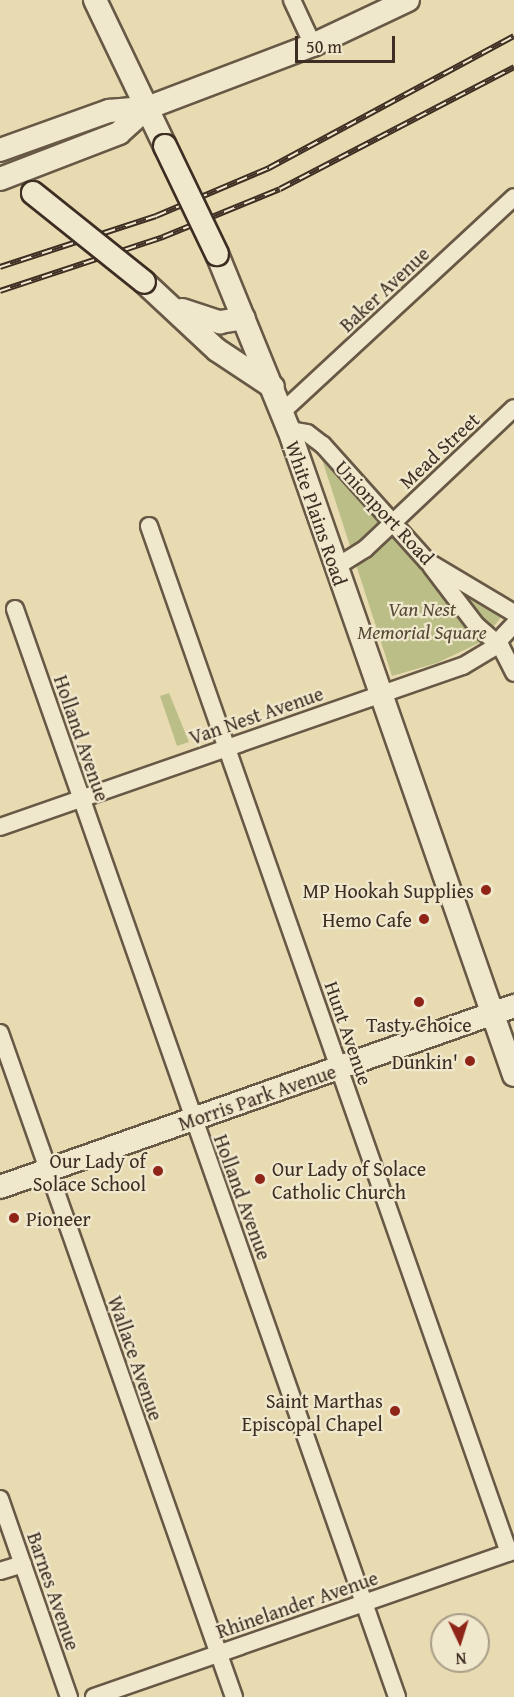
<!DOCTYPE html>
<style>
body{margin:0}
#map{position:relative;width:514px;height:1697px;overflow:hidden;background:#e8dbb1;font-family:"Gentium Book Plus",serif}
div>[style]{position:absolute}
.green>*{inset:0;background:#bcbe87}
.roads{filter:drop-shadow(2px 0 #685846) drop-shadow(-2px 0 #685846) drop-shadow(0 2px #685846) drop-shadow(0 -2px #685846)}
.street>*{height:16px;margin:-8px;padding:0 8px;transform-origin:8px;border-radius:8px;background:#f0e8cc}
.secondary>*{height:22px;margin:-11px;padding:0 11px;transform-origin:11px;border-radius:11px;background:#f0e8cc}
.rail>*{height:6px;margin-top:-3px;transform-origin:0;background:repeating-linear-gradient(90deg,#f0e8cc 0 11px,#3d2d23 0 22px);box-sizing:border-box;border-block:2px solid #3d2d23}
.bridges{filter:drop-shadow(2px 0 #3d2d23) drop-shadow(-2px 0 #3d2d23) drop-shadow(0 2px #3d2d23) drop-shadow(0 -2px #3d2d23)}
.secondary-bridge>*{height:22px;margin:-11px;padding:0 11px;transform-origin:11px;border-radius:11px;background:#f0e8cc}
.dots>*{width:16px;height:16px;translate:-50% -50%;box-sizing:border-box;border:3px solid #f0e8cc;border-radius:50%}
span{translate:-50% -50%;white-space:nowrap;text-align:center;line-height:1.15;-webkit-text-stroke:4.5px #f0e8cc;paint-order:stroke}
.street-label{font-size:20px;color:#3d2d23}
.park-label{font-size:20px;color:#564a37;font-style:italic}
.poi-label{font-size:20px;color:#3d2d23}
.right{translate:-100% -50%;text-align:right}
.left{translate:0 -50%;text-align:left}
.north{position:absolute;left:430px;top:1613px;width:60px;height:60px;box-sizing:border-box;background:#f0e8cc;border:2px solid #a89d88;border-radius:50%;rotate:176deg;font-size:16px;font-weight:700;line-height:24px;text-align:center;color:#3d2d23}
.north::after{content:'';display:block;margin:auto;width:21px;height:27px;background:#8f2418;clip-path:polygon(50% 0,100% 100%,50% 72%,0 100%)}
.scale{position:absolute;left:295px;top:36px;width:100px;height:27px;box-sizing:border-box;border:3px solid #3d2d23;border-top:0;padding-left:8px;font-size:18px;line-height:21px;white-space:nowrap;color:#3d2d23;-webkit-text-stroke:4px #f0e8cc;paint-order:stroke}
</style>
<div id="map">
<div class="green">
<div style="clip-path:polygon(318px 447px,419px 565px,503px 615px,481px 642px,437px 663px,392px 676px)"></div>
<div style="clip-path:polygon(169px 693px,189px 742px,177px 746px,160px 696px)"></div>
</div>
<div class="roads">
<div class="street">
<div style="left:292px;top:0;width:50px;rotate:65deg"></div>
<div style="left:282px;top:412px;width:316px;rotate:-42.8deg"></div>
<div style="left:289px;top:430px;width:18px;rotate:9deg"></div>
<div style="left:307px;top:433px;width:20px;rotate:37deg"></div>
<div style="left:323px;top:445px;width:156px;rotate:48.1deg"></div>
<div style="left:427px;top:561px;width:101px;rotate:30.9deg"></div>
<div style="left:149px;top:526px;width:1088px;rotate:70.68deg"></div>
<div style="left:431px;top:566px;width:74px;rotate:52.7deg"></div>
<div style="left:476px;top:625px;width:33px;rotate:41deg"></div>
<div style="left:501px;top:647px;width:29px;rotate:63deg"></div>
<div style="left:336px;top:567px;width:34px;rotate:-32deg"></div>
<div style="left:365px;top:549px;width:205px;rotate:-43.4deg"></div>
<div style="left:15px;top:609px;width:1153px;rotate:70.65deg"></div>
<div style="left:0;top:827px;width:490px;rotate:-19.2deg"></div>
<div style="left:463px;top:666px;width:33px;rotate:-31deg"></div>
<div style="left:491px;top:649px;width:34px;rotate:-47deg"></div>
<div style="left:0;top:1033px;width:704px;rotate:70.59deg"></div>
<div style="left:0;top:1499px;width:210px;rotate:70.8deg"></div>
<div style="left:0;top:1571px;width:24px;rotate:-17deg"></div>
<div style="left:94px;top:1697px;width:445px;rotate:-19.2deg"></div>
</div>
<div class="secondary">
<div style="left:95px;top:0;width:162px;rotate:64.4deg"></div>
<div style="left:0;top:150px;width:116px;rotate:-19.7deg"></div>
<div style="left:109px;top:111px;width:38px;rotate:-5deg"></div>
<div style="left:147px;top:108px;width:178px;rotate:-20.8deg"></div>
<div style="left:313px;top:45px;width:105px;rotate:-25.3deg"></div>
<div style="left:0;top:179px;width:128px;rotate:-21.1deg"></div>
<div style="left:119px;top:133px;width:38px;rotate:-42deg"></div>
<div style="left:217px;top:254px;width:190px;rotate:67.8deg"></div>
<div style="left:289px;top:430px;width:683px;rotate:70.77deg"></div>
<div style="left:144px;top:282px;width:100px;rotate:43deg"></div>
<div style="left:217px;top:350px;width:67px;rotate:33.5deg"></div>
<div style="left:182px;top:310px;width:40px;rotate:18deg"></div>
<div style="left:220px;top:322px;width:24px;rotate:-9deg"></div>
<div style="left:0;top:1187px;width:545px;rotate:-19.4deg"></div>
</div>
</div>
<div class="rail">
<div style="left:0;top:267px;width:164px;rotate:-18.1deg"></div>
<div style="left:156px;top:216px;width:123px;rotate:-23deg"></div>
<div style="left:269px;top:168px;width:278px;rotate:-28.3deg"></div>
<div style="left:0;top:291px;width:172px;rotate:-18.3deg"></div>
<div style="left:163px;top:237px;width:126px;rotate:-22.3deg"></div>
<div style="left:280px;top:189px;width:264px;rotate:-27.5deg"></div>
</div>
<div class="bridges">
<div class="secondary-bridge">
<div style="left:165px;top:146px;width:120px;rotate:64.3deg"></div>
<div style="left:33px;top:193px;width:142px;rotate:38.7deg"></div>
</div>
</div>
<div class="dots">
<div style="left:486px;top:890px;background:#8f2418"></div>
<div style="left:424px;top:919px;background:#8f2418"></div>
<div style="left:419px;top:1002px;background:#8f2418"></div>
<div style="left:470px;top:1061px;background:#8f2418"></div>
<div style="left:158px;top:1171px;background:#8f2418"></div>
<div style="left:260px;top:1179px;background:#8f2418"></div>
<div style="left:14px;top:1218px;background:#8f2418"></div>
<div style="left:395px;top:1411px;background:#8f2418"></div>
</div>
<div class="street-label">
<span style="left:384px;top:289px;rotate:-43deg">Baker Avenue</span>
<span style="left:439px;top:450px;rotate:-43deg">Mead Street</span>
<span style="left:385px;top:512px;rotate:47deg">Unionport Road</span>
<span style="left:317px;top:513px;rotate:71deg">White Plains Road</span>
<span style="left:256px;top:715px;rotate:-19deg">Van Nest Avenue</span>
<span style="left:82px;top:738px;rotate:71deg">Holland Avenue</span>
<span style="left:349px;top:1033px;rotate:71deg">Hunt Avenue</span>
<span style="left:257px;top:1097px;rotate:-19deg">Morris Park Avenue</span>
<span style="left:243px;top:1197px;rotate:70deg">Holland Avenue</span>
<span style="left:136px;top:1358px;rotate:71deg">Wallace Avenue</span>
<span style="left:54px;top:1591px;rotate:71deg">Barnes Avenue</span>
<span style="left:297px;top:1604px;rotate:-19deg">Rhinelander Avenue</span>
</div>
<div class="park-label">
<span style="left:422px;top:620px">Van Nest<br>Memorial Square</span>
</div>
<div class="poi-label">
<span class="right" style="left:474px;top:890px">MP Hookah Supplies</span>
<span class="right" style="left:412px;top:919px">Hemo Cafe</span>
<span style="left:419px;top:1024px">Tasty Choice</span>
<span class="right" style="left:458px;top:1061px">Dunkin'</span>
<span class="right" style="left:146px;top:1172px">Our Lady of<br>Solace School</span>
<span class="left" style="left:272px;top:1180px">Our Lady of Solace<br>Catholic Church</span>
<span class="left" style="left:26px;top:1218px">Pioneer</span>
<span class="right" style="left:383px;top:1412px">Saint Marthas<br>Episcopal Chapel</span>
</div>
<div class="north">N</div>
<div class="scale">50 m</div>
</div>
